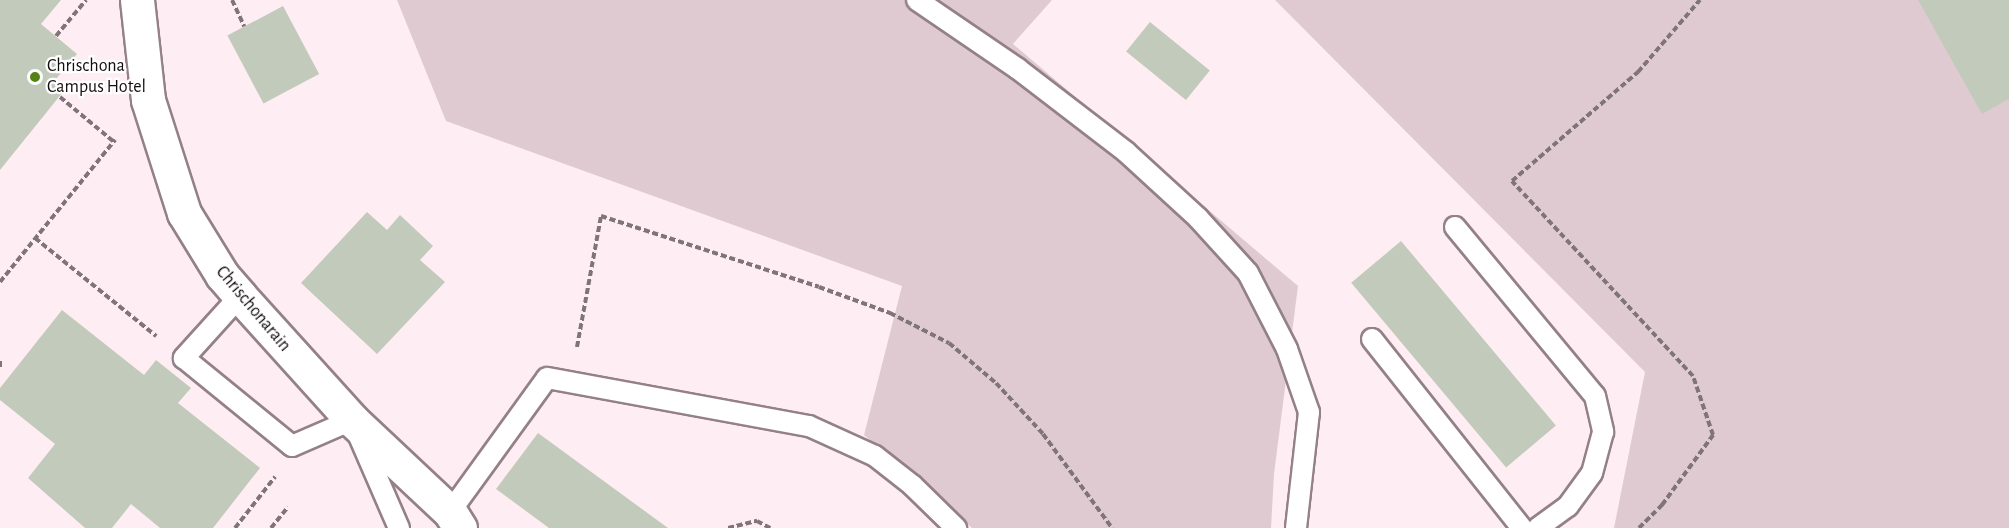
<!DOCTYPE html>
<style>
body{margin:0}
#map{position:relative;width:2009px;height:528px;overflow:hidden;background:#feedf3;font-family:"Alegreya Sans",sans-serif}
div>[style]{position:absolute}
.green>*{inset:0;background:#e0cad2}
.building>*{inset:0;background:#c2cbbb;transform-origin:0 0}
.path>*{height:4px;margin-top:-2px;transform-origin:0;background:repeating-linear-gradient(90deg,#7f7478 0 6px,transparent 0 9px)}
.roads{filter:drop-shadow(2px 0 #948188) drop-shadow(-2px 0 #948188) drop-shadow(0 2px #948188) drop-shadow(0 -2px #948188)}
.service>*{height:20px;margin:-10px;padding:0 10px;transform-origin:10px;border-radius:10px;background:#fff}
.minor>*{height:33px;margin:-16.5px;padding:0 16.5px;transform-origin:16.5px;border-radius:16.5px;background:#fff}
.dots>*{width:16px;height:16px;translate:-50% -50%;box-sizing:border-box;border:3px solid #fff;border-radius:50%}
span{translate:-50% -50%;white-space:nowrap;text-align:center;line-height:1.15;-webkit-text-stroke:4.5px #fff;paint-order:stroke}
.poi-label{font-size:18px;color:#130d0f}
.left{translate:0 -50%;text-align:left}
.street-label{font-size:18px;color:#130d0f}
</style>
<div id="map">
<div class="green">
<div style="clip-path:polygon(397px 0,1052px 0,1013px 44px,1298px 286px,1274px 474px,1271px 528px,972px 528px,864px 435px,902px 286px,446px 121px)"></div>
<div style="clip-path:polygon(1275px 0,2009px 0,2009px 528px,1614px 528px,1645px 372px)"></div>
</div>
<div class="building">
<div style="clip-path:polygon(0 0,61px 0,41px 24px,77px 54px,56px 79px,67px 87px,0 170px)"></div>
<div style="clip-path:polygon(1918px 0,2009px 0,2009px 99px,1982px 114px)"></div>
<div style="left:283px;top:6px;width:77px;height:63px;rotate:62deg"></div>
<div style="left:1150px;top:22px;width:77px;height:38px;rotate:39deg"></div>
<div style="clip-path:polygon(367px 212px,387px 230px,400px 215px,433px 246px,420px 260px,445px 282px,377px 354px,301px 283px)"></div>
<div style="left:1401px;top:241px;width:241px;height:65px;rotate:50deg"></div>
<div style="clip-path:polygon(62px 310px,144px 375px,156px 360px,191px 388px,178px 403px,260px 468px,213px 528px,160px 528px,131px 504px,112px 528px,85px 528px,28px 478px,55px 444px,0 400px,0 388px)"></div>
<div style="clip-path:polygon(538px 433px,668px 528px,549px 528px,496px 489px)"></div>
</div>
<div class="path">
<div style="left:232px;top:0;width:29px;rotate:65deg"></div>
<div style="left:56px;top:36px;width:47px;rotate:-50.2deg"></div>
<div style="left:60px;top:97px;width:70px;rotate:39.8deg"></div>
<div style="left:35px;top:238px;width:156px;rotate:39deg"></div>
<div style="left:0;top:282px;width:183px;rotate:-51deg"></div>
<div style="left:577px;top:347px;width:133px;rotate:-79.6deg"></div>
<div style="left:601px;top:216px;width:229px;rotate:18deg"></div>
<div style="left:819px;top:287px;width:76px;rotate:20.1deg"></div>
<div style="left:890px;top:313px;width:66px;rotate:27deg"></div>
<div style="left:949px;top:343px;width:62px;rotate:40.4deg"></div>
<div style="left:996px;top:383px;width:69px;rotate:47.3deg"></div>
<div style="left:1043px;top:434px;width:117px;rotate:53.7deg"></div>
<div style="left:0;top:361px;width:6px;rotate:90deg"></div>
<div style="left:235px;top:528px;width:65px;rotate:-51.9deg"></div>
<div style="left:271px;top:528px;width:27px;rotate:-51deg"></div>
<div style="left:728px;top:528px;width:30px;rotate:-14deg"></div>
<div style="left:757px;top:521px;width:15px;rotate:28deg"></div>
<div style="left:1639px;top:528px;width:33px;rotate:-45deg"></div>
<div style="left:1662px;top:505px;width:87px;rotate:-53.9deg"></div>
<div style="left:1713px;top:435px;width:62px;rotate:-108.7deg"></div>
<div style="left:1693px;top:376px;width:266px;rotate:-132.9deg"></div>
<div style="left:1512px;top:181px;width:167px;rotate:-40.9deg"></div>
<div style="left:1638px;top:72px;width:95px;rotate:-49.3deg"></div>
</div>
<div class="roads">
<div class="service">
<div style="left:917px;top:0;width:122px;rotate:34.3deg"></div>
<div style="left:1018px;top:69px;width:136px;rotate:37.5deg"></div>
<div style="left:1126px;top:152px;width:98px;rotate:42.5deg"></div>
<div style="left:1198px;top:218px;width:74px;rotate:47.7deg"></div>
<div style="left:1248px;top:273px;width:85px;rotate:62.8deg"></div>
<div style="left:1287px;top:349px;width:67px;rotate:70.8deg"></div>
<div style="left:1309px;top:412px;width:117px;rotate:96.4deg"></div>
<div style="left:1455px;top:227px;width:219px;rotate:50.4deg"></div>
<div style="left:1595px;top:396px;width:37px;rotate:77deg"></div>
<div style="left:1603px;top:432px;width:42px;rotate:105deg"></div>
<div style="left:1592px;top:473px;width:41px;rotate:126deg"></div>
<div style="left:1568px;top:506px;width:37px;rotate:144deg"></div>
<div style="left:240px;top:296px;width:84px;rotate:132.1deg"></div>
<div style="left:184px;top:358px;width:139px;rotate:39.2deg"></div>
<div style="left:292px;top:446px;width:65px;rotate:-23.4deg"></div>
<div style="left:352px;top:420px;width:118px;rotate:66.5deg"></div>
<div style="left:1372px;top:339px;width:241px;rotate:51.6deg"></div>
<div style="left:450px;top:512px;width:165px;rotate:-54.1deg"></div>
<div style="left:547px;top:378px;width:266px;rotate:10.4deg"></div>
<div style="left:809px;top:426px;width:72px;rotate:24.4deg"></div>
<div style="left:875px;top:456px;width:47px;rotate:38.1deg"></div>
<div style="left:912px;top:485px;width:62px;rotate:44.3deg"></div>
</div>
<div class="minor">
<div style="left:137px;top:0;width:101px;rotate:83.7deg"></div>
<div style="left:148px;top:100px;width:119px;rotate:72.3deg"></div>
<div style="left:184px;top:213px;width:73px;rotate:58.5deg"></div>
<div style="left:222px;top:275px;width:28px;rotate:49deg"></div>
<div style="left:240px;top:296px;width:167px;rotate:47.9deg"></div>
<div style="left:352px;top:420px;width:134px;rotate:43.2deg"></div>
<div style="left:450px;top:512px;width:19px;rotate:58deg"></div>
</div>
</div>
<div class="dots">
<div style="left:35px;top:77px;background:#538315"></div>
</div>
<div class="poi-label">
<span class="left" style="left:47px;top:77px">Chrischona<br>Campus Hotel</span>
</div>
<div class="street-label">
<span style="left:253px;top:309px;rotate:50deg">Chrischonarain</span>
</div>
</div>
